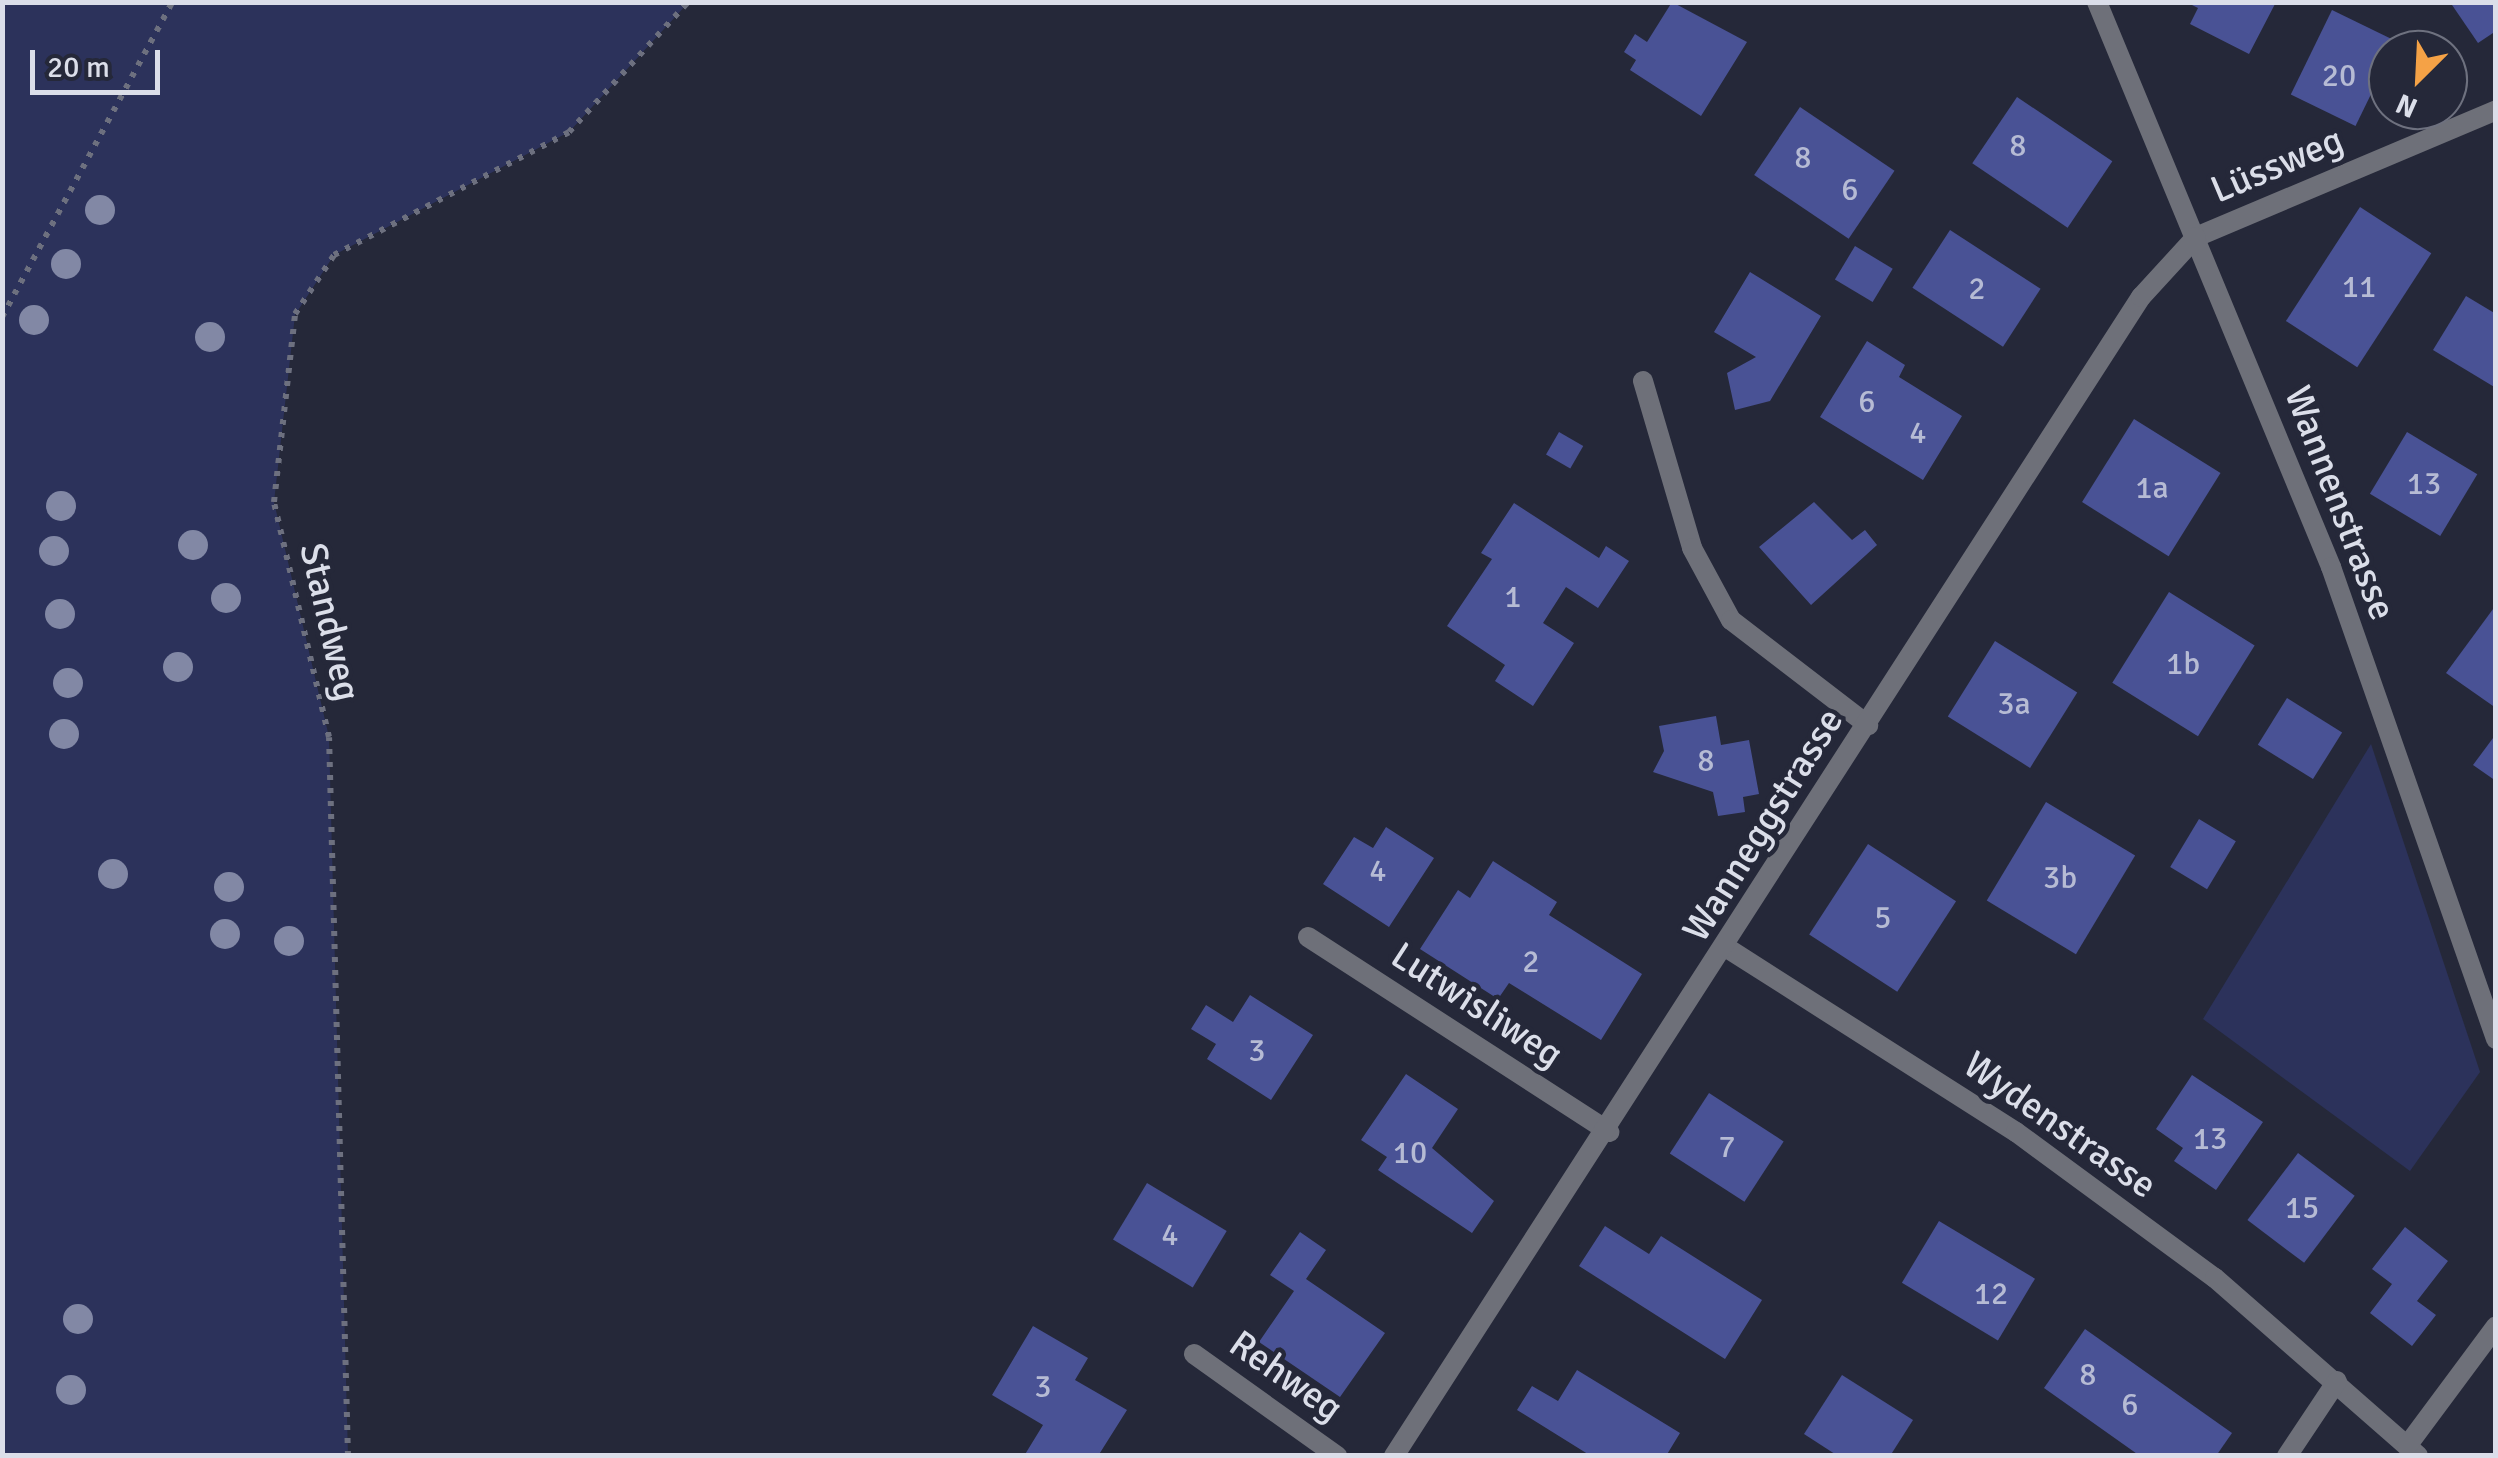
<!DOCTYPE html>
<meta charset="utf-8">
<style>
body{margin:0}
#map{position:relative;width:2498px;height:1458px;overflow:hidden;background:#252839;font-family:Signika,sans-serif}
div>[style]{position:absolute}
.green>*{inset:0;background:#2c325b}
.building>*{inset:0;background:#495295;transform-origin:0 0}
.path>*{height:6px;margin-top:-3px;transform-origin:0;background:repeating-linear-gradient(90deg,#6d707f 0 5px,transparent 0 13px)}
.service>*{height:20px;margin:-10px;padding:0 10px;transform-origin:10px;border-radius:10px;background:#6e7079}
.minor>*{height:20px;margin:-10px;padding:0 10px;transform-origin:10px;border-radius:10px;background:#6e7079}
.trees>*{width:30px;height:30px;margin:-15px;border-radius:50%;background:#8288a5}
span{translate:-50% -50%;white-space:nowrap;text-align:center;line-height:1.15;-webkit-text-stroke:9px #252839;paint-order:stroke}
.number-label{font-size:32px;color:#b6bbd4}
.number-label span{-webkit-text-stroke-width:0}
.street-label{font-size:38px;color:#dbdee9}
.frame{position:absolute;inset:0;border:5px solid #dbdee9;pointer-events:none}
.north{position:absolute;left:2368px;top:30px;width:100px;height:100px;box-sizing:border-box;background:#252839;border:2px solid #6e717f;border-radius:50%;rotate:204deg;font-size:28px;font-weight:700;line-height:40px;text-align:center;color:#dbdee9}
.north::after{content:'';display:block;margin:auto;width:35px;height:45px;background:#f5a246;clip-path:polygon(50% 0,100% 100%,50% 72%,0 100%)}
.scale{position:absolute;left:30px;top:50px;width:130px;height:45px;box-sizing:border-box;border:5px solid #dbdee9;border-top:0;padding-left:12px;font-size:30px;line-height:35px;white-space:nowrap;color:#dbdee9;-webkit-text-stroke:8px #252839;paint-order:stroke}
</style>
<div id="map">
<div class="green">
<div style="clip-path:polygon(3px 2px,688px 3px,569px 132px,334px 255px,295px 315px,274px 502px,329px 737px,348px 1455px,3px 1455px)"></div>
<div style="clip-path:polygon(2371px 744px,2480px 1072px,2410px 1171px,2203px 1019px)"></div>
</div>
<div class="building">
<div style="clip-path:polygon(1672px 2px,1747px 42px,1701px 116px,1630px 70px,1636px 60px,1624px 52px,1635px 34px,1647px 42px)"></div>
<div style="clip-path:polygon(2186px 2px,2273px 2px,2275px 4px,2249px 54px,2190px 24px,2198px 8px)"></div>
<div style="clip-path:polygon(2450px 2px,2496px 2px,2496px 31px,2478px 43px)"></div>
<div style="left:2332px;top:10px;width:72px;height:94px;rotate:26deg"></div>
<div style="left:2017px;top:97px;width:115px;height:80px;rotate:34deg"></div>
<div style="left:1800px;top:107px;width:114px;height:82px;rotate:34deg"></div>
<div style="left:2360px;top:207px;width:85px;height:136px;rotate:33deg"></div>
<div style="left:1950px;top:230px;width:108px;height:69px;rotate:33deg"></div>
<div style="left:1855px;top:246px;width:44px;height:39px;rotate:31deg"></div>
<div style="clip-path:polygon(1750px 272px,1821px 316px,1770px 401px,1735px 410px,1727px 373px,1756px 357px,1714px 332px)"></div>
<div style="clip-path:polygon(2466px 296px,2496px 314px,2496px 388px,2433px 350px)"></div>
<div style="clip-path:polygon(1867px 341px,1905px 365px,1899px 377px,1962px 416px,1923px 480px,1820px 417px)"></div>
<div style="left:2134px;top:419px;width:102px;height:98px;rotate:32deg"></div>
<div style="left:1559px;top:432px;width:28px;height:26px;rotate:30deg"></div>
<div style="left:2407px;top:432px;width:82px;height:72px;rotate:31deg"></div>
<div style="clip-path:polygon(1814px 502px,1852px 540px,1865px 530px,1877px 545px,1811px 605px,1759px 547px)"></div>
<div style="clip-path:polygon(1514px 503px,1599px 558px,1606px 546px,1629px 561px,1598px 608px,1566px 587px,1543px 623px,1574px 643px,1533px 706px,1495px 681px,1505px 665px,1447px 626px,1492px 559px,1481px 553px)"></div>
<div style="left:2169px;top:592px;width:101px;height:107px;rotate:32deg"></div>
<div style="clip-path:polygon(2496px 605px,2496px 708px,2446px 673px)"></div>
<div style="left:1995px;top:641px;width:97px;height:89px;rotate:32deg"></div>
<div style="left:2287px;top:698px;width:65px;height:55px;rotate:32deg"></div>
<div style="clip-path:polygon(1716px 716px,1721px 745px,1749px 740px,1759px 794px,1743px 797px,1745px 812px,1718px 816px,1713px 792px,1653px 772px,1664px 751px,1659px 726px)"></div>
<div style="clip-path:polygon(2496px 734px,2496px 781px,2473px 765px)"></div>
<div style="left:2046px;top:802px;width:104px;height:115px;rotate:31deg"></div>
<div style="left:2199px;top:819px;width:43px;height:56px;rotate:31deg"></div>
<div style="clip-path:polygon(1386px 827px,1434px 858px,1389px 927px,1323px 884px,1354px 837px,1373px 848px)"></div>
<div style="left:1868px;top:844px;width:105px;height:108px;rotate:33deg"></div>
<div style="clip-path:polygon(1493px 861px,1557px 902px,1549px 915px,1642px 974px,1601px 1040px,1509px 983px,1498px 999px,1420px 949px,1458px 890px,1470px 898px)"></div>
<div style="clip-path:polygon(1250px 995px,1313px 1035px,1271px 1100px,1207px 1059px,1216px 1044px,1191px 1029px,1206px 1005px,1233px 1022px)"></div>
<div style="clip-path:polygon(1406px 1074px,1458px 1109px,1432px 1148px,1494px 1201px,1472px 1233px,1378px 1170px,1387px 1157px,1361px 1140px)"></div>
<div style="clip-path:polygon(2192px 1075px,2263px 1122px,2216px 1190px,2174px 1161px,2183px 1148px,2156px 1129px)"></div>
<div style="left:1709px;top:1093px;width:89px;height:72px;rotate:33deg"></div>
<div style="left:2298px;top:1153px;width:71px;height:84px;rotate:37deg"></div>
<div style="left:1147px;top:1183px;width:93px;height:66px;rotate:31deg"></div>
<div style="left:1939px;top:1221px;width:112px;height:72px;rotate:31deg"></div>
<div style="clip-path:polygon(1605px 1226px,1649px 1254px,1661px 1236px,1762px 1300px,1725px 1359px,1579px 1266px)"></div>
<div style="clip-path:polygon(2405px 1227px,2448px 1261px,2417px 1301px,2436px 1315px,2412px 1346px,2370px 1313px,2392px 1284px,2372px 1269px)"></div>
<div style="clip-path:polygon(1300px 1232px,1326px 1250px,1306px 1279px,1385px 1333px,1340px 1397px,1259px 1342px,1294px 1291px,1270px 1275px)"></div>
<div style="clip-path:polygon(1033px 1326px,1088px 1358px,1075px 1380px,1127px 1410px,1098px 1456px,1024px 1456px,1043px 1425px,992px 1395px)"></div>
<div style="clip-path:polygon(2085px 1329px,2232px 1433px,2216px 1456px,2140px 1456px,2044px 1388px)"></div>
<div style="clip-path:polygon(1577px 1370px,1680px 1433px,1666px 1456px,1591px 1456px,1517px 1410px,1532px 1386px,1558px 1401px)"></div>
<div style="clip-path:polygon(1842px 1375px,1913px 1420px,1890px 1456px,1838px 1456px,1804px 1434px)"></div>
</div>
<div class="path">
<div style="left:2px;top:317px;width:358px;rotate:-61.6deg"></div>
<div style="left:348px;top:1456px;width:719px;rotate:-91.51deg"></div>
<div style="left:329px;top:737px;width:241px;rotate:-103.2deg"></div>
<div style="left:274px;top:502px;width:189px;rotate:-83.6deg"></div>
<div style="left:295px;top:314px;width:71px;rotate:-56.5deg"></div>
<div style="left:334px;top:255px;width:265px;rotate:-27.6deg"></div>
<div style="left:569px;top:132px;width:176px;rotate:-47.5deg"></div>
</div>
<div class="service">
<div style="left:2196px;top:237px;width:326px;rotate:-22.9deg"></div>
</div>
<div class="minor">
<div style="left:2097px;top:2px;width:612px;rotate:67.5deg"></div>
<div style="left:2331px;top:567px;width:500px;rotate:70.73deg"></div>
<div style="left:1643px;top:381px;width:174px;rotate:73.6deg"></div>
<div style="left:1692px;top:548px;width:82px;rotate:61.6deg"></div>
<div style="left:1731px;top:620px;width:173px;rotate:37.5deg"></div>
<div style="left:1308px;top:937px;width:359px;rotate:32.9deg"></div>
<div style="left:1727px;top:948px;width:343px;rotate:32.5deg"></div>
<div style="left:2016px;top:1132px;width:247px;rotate:36.3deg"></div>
<div style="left:2215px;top:1278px;width:270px;rotate:41.2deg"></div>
<div style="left:1194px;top:1354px;width:176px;rotate:35.5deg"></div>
<div style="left:2407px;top:1446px;width:149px;rotate:-53.4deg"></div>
<div style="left:1394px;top:1456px;width:1379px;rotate:-57.2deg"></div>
<div style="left:2141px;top:297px;width:81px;rotate:-47.5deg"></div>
<div style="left:2287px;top:1456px;width:90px;rotate:-56.3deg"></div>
</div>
<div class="trees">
<div style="left:100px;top:210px"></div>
<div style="left:66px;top:264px"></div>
<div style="left:34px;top:320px"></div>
<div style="left:210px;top:337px"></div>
<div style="left:61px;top:506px"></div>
<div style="left:193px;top:545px"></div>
<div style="left:54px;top:551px"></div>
<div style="left:226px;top:598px"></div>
<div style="left:60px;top:614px"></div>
<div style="left:178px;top:667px"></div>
<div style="left:68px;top:683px"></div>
<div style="left:64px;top:734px"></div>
<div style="left:113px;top:874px"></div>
<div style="left:229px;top:887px"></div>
<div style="left:225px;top:934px"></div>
<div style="left:289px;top:941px"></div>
<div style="left:78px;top:1319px"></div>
<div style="left:71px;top:1390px"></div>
</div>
<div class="number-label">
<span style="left:2339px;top:76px">20</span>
<span style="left:2018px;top:146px">8</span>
<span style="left:1803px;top:158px">8</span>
<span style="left:1850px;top:190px">6</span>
<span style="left:2359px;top:287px">11</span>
<span style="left:1977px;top:289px">2</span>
<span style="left:1867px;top:402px">6</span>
<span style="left:1918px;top:433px">4</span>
<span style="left:2424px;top:484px">13</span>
<span style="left:2152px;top:488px">1a</span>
<span style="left:1513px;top:597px">1</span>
<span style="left:2183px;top:664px">1b</span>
<span style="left:2014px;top:704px">3a</span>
<span style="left:1706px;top:761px">8</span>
<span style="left:1378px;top:871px">4</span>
<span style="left:2060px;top:878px">3b</span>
<span style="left:1883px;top:918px">5</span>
<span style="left:1531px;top:962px">2</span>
<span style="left:1257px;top:1051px">3</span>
<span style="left:2210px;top:1139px">13</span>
<span style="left:1727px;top:1147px">7</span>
<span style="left:1410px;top:1153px">10</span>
<span style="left:2302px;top:1208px">15</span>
<span style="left:1170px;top:1235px">4</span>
<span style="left:1991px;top:1294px">12</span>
<span style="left:2088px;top:1375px">8</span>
<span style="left:1043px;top:1387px">3</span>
<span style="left:2130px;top:1405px">6</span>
</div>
<div class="street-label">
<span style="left:2277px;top:165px;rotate:-23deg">Lüssweg</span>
<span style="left:2340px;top:503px;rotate:69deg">Wannenstrasse</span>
<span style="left:330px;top:622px;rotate:77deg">Standweg</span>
<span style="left:1763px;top:825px;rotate:-58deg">Wanneggstrasse</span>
<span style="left:1477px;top:1005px;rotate:33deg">Lutwisliweg</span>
<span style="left:2060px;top:1125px;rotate:35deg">Wydenstrasse</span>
<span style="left:1286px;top:1376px;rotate:35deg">Rehweg</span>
</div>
<div class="frame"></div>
<div class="north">N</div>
<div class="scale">20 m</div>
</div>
